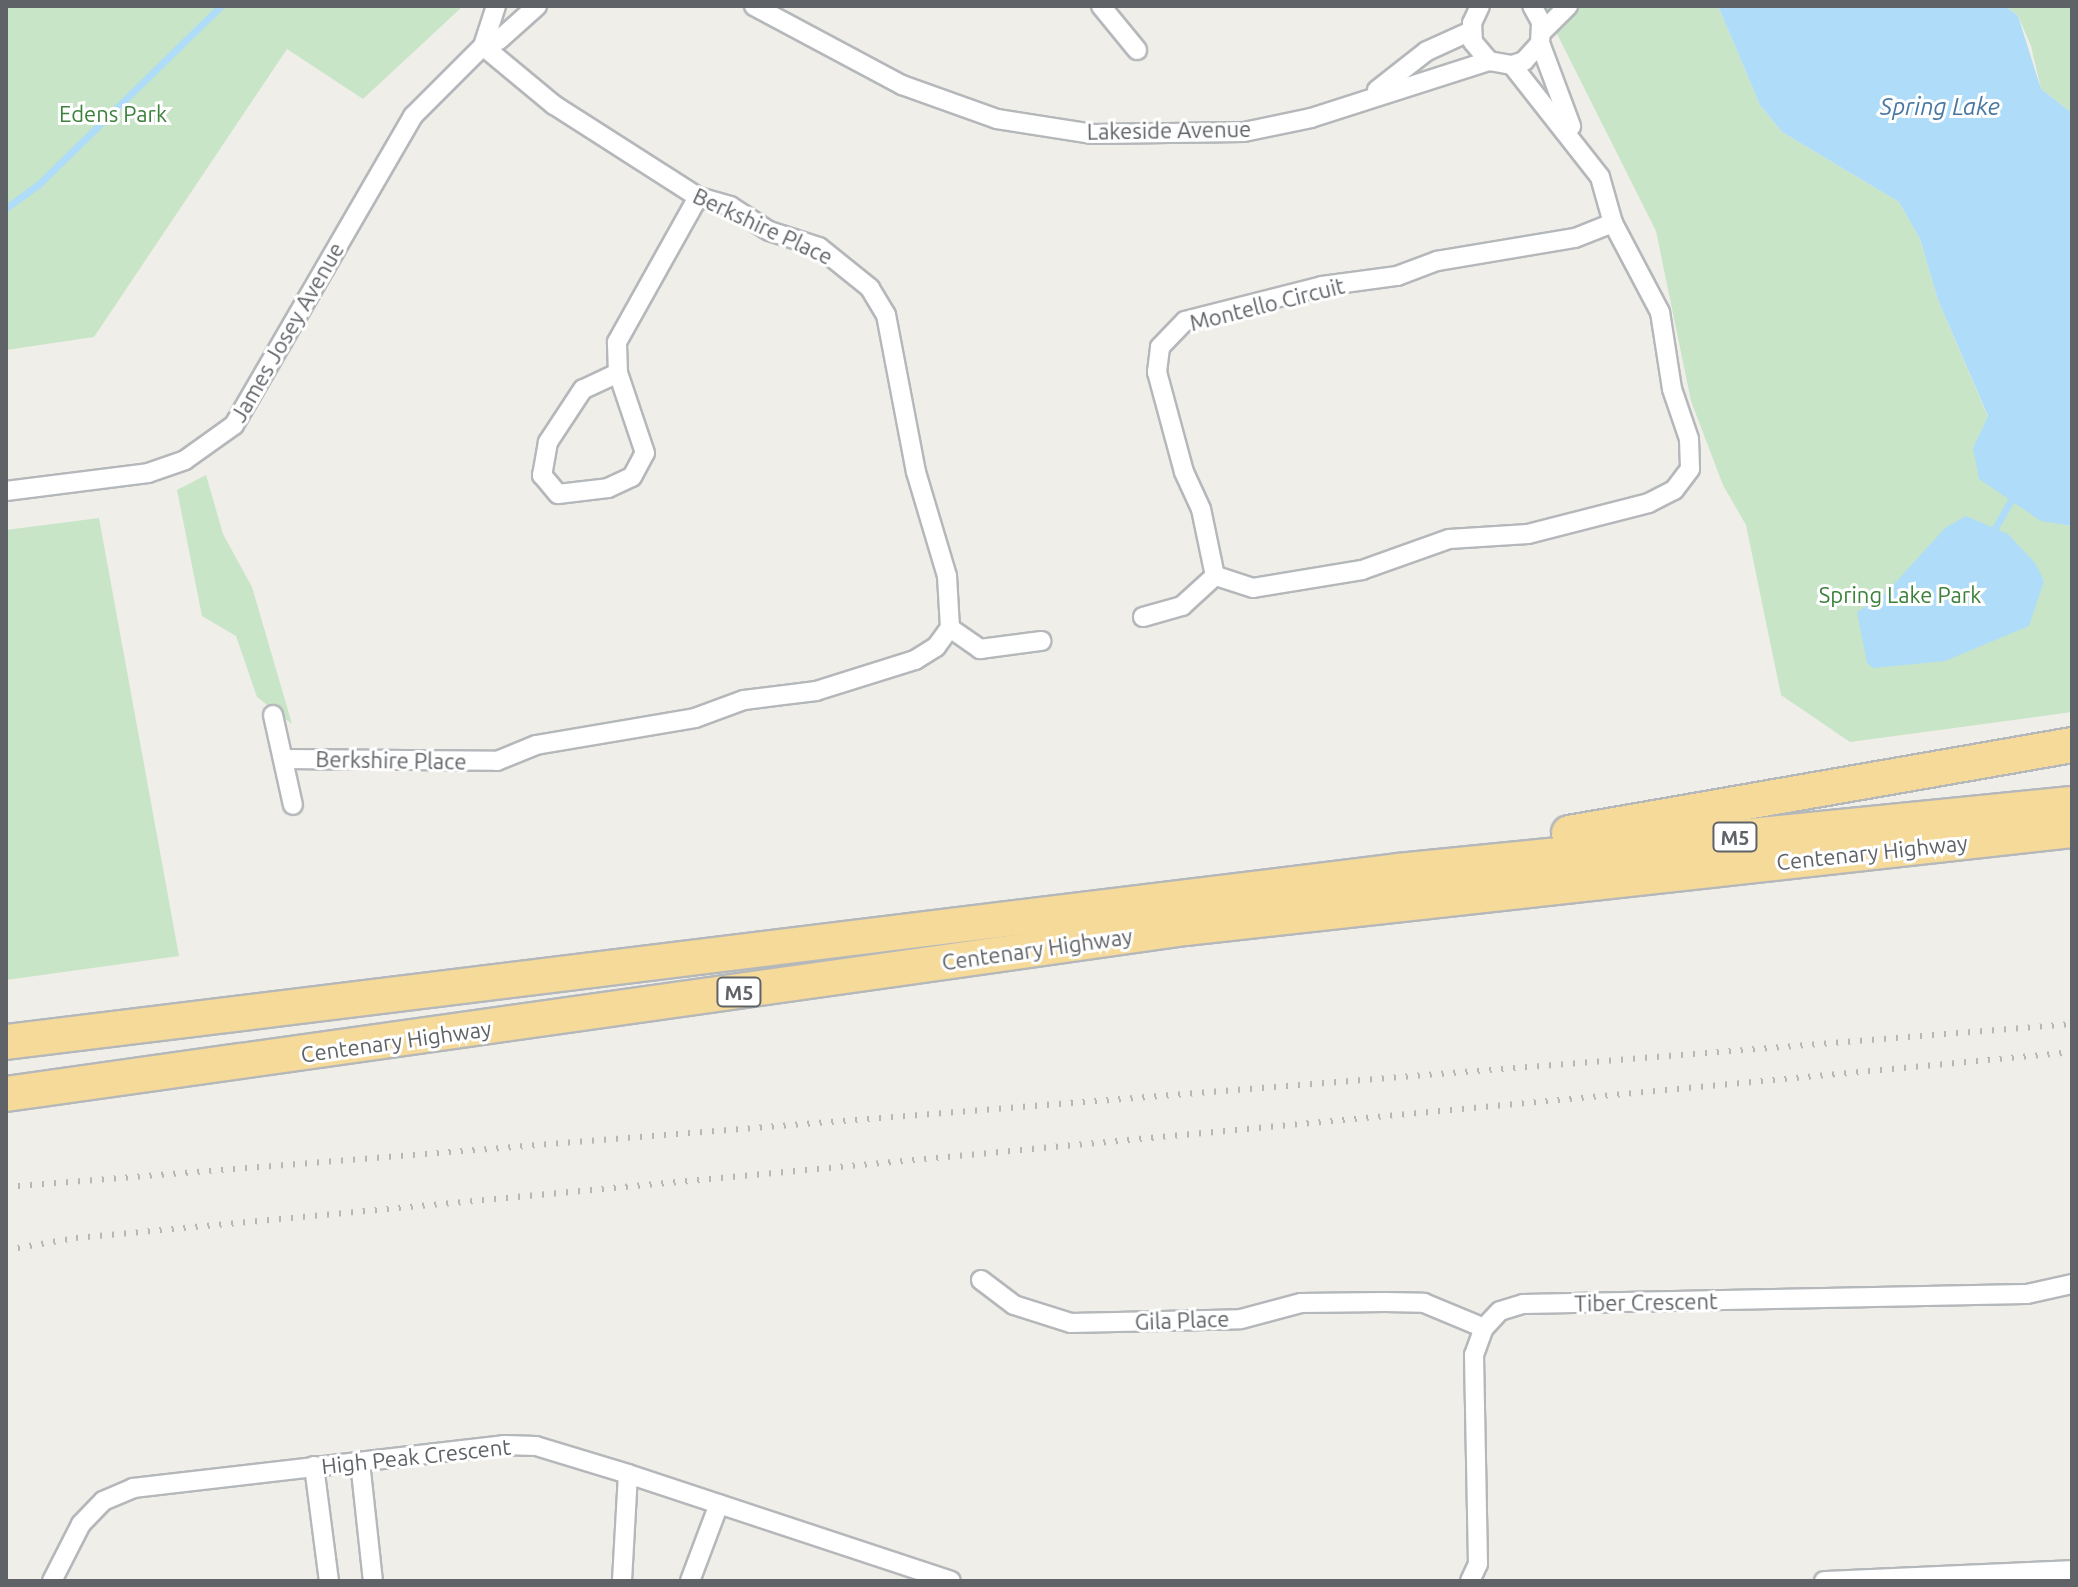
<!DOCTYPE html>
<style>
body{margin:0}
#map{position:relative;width:2078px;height:1587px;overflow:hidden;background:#f0eee8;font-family:Ubuntu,sans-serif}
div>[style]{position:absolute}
.green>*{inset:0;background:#c8e5c7}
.water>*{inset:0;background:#afdcf9}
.stream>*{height:7px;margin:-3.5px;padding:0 3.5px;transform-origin:3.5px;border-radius:3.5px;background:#afdcf9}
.roads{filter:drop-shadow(2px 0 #b5b8bb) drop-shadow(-2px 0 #b5b8bb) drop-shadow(0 2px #b5b8bb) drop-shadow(0 -2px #b5b8bb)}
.minor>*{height:18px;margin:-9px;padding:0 9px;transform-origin:9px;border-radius:9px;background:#fff}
.motorway>*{height:34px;margin:-17px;padding:0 17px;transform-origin:17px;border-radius:17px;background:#f5da9a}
.rail>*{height:6px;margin-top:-3px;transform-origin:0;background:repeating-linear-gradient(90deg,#b6b7b7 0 2px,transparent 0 12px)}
span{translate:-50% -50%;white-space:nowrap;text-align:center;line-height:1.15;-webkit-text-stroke:6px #fff;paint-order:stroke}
.shield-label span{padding:2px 6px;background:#fff;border:2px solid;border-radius:6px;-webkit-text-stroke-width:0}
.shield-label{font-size:20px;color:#5f6367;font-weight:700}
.park-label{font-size:22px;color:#3c813c}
.street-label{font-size:22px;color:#5f6367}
.water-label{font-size:24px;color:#4878a2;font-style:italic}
.frame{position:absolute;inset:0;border:8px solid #5f6367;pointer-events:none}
</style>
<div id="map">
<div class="green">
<div style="clip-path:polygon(6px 6px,463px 6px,363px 99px,287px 49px,94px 337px,6px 350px)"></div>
<div style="clip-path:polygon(1543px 6px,1718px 6px,1760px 105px,1782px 132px,1899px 202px,1920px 239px,1938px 300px,1988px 417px,1973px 448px,2041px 520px,2072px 526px,2072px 712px,1850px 742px,1781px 695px,1746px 525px,1723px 485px,1691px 401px,1656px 231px)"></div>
<div style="clip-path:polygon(2005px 6px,2072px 6px,2072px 113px,2041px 89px,2031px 46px,2018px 16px)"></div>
<div style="clip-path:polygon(206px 475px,223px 534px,252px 587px,292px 724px,257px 697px,236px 636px,202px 616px,177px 490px)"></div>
<div style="clip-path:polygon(99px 518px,179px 956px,6px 980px,6px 530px)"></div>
</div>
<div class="water">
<div style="clip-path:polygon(1718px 6px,2005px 6px,2018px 16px,2041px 89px,2072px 113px,2072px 526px,2041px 521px,1979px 479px,1973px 448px,1988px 416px,1938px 300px,1920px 239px,1899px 202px,1782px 132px,1760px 105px)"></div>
<div style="clip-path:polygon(1966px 516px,2008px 534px,2035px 563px,2044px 581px,2029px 626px,1945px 661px,1873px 668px,1867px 663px,1857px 612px,1885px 594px,1945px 528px)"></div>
</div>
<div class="stream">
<div style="left:6px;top:208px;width:41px;rotate:-36deg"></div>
<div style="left:39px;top:184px;width:255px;rotate:-44.4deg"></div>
<div style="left:1995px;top:528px;width:32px;rotate:-60deg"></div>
</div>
<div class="roads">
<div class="minor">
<div style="left:754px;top:6px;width:168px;rotate:28.1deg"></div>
<div style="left:902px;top:85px;width:101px;rotate:19.7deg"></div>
<div style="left:997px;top:119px;width:97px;rotate:8.9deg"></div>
<div style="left:1093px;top:134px;width:151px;rotate:-0.8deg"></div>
<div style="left:1244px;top:132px;width:68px;rotate:-11.8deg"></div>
<div style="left:1311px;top:118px;width:187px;rotate:-17.8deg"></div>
<div style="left:1101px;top:6px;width:57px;rotate:50.7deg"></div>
<div style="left:1480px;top:6px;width:19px;rotate:115deg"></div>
<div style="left:1472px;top:23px;width:19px;rotate:87deg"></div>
<div style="left:1473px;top:42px;width:25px;rotate:50deg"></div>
<div style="left:1489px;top:61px;width:23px;rotate:10deg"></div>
<div style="left:1512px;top:65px;width:13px;rotate:-18deg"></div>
<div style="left:1524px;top:61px;width:24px;rotate:-48deg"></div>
<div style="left:1540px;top:43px;width:21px;rotate:-87deg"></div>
<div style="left:1541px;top:22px;width:18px;rotate:-119deg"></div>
<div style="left:1542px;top:32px;width:37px;rotate:-45deg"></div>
<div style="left:1540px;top:43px;width:89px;rotate:69.5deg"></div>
<div style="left:483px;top:46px;width:42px;rotate:-72deg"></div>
<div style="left:1512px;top:65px;width:142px;rotate:51.8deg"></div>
<div style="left:1600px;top:177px;width:48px;rotate:74.2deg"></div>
<div style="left:1613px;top:223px;width:101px;rotate:62.2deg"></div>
<div style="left:1660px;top:312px;width:78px;rotate:81.1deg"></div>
<div style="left:1672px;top:389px;width:53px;rotate:71.2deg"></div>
<div style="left:1689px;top:439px;width:30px;rotate:88deg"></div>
<div style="left:1690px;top:469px;width:26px;rotate:127deg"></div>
<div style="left:1674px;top:490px;width:28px;rotate:153deg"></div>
<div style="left:1649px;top:503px;width:125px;rotate:165.6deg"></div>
<div style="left:1528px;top:534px;width:79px;rotate:176.4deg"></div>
<div style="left:1449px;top:539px;width:92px;rotate:160.4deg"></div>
<div style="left:1362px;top:570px;width:110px;rotate:170.6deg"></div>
<div style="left:1253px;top:588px;width:40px;rotate:-162deg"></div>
<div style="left:1215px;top:576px;width:68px;rotate:-101.8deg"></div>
<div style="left:1201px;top:509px;width:41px;rotate:-114.7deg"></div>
<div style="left:1184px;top:472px;width:104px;rotate:-105.1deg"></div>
<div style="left:1157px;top:372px;width:25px;rotate:-83deg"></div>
<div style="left:1160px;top:347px;width:36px;rotate:-46deg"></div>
<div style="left:1185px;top:321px;width:141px;rotate:-14.3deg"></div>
<div style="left:1322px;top:286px;width:76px;rotate:-7.6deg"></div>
<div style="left:1397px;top:276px;width:43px;rotate:-20.6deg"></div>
<div style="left:1437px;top:261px;width:140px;rotate:-9.5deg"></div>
<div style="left:1575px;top:238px;width:41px;rotate:-21.5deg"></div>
<div style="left:1377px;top:90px;width:63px;rotate:-38deg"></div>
<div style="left:1427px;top:51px;width:48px;rotate:-24.4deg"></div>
<div style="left:618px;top:373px;width:38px;rotate:155deg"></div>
<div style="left:583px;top:389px;width:64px;rotate:123.4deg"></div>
<div style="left:548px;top:442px;width:34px;rotate:100deg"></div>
<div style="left:542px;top:475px;width:25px;rotate:50deg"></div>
<div style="left:558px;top:494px;width:50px;rotate:-6.8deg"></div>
<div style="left:608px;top:488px;width:26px;rotate:-25deg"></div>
<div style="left:632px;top:477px;width:27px;rotate:-62deg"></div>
<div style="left:645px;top:453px;width:84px;rotate:-108.6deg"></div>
<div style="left:618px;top:373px;width:31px;rotate:-92deg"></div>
<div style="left:617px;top:342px;width:166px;rotate:-60.8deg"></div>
<div style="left:6px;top:491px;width:143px;rotate:-7.2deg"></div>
<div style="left:148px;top:473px;width:39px;rotate:-19deg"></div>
<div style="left:185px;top:460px;width:60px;rotate:-35.5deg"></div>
<div style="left:234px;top:425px;width:357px;rotate:-59.9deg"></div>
<div style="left:413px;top:116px;width:99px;rotate:-45deg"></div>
<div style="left:483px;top:46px;width:17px;rotate:-21deg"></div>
<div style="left:499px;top:40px;width:51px;rotate:-41.8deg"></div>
<div style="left:1143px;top:617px;width:41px;rotate:-15.8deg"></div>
<div style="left:1182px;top:606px;width:45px;rotate:-42.3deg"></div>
<div style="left:950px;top:628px;width:37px;rotate:35deg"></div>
<div style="left:980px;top:649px;width:62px;rotate:-7.5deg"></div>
<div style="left:273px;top:715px;width:92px;rotate:77.5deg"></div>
<div style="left:284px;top:759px;width:213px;rotate:0.5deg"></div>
<div style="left:497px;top:761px;width:42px;rotate:-22.3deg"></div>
<div style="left:536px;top:745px;width:161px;rotate:-9.6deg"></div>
<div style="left:695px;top:718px;width:52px;rotate:-20.2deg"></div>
<div style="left:744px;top:700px;width:73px;rotate:-7.1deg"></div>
<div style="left:816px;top:691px;width:104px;rotate:-17.4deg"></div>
<div style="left:915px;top:660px;width:25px;rotate:-32deg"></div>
<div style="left:936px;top:647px;width:24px;rotate:-54deg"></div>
<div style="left:950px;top:628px;width:52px;rotate:-93.3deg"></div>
<div style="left:947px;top:576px;width:109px;rotate:-106.6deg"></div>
<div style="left:916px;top:472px;width:160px;rotate:-100.8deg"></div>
<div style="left:886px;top:315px;width:31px;rotate:-121deg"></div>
<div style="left:870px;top:288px;width:65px;rotate:-141.2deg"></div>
<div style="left:819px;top:247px;width:52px;rotate:-162.3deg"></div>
<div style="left:769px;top:231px;width:46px;rotate:-147.3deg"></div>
<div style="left:730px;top:206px;width:33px;rotate:-164deg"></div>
<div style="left:698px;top:197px;width:171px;rotate:-147.4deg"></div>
<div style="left:554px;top:105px;width:92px;rotate:-140.3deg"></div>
<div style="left:981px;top:1280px;width:41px;rotate:37.1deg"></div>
<div style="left:1014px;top:1305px;width:60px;rotate:17.5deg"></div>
<div style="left:1071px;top:1323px;width:170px;rotate:-1.3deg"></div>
<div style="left:1241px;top:1319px;width:62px;rotate:-14.9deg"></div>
<div style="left:1301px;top:1303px;width:84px;rotate:-0.7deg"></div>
<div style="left:1385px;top:1302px;width:39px;rotate:1deg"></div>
<div style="left:1424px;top:1303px;width:65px;rotate:22.6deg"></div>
<div style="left:360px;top:1462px;width:120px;rotate:83.8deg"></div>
<div style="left:314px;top:1466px;width:116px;rotate:82.6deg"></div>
<div style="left:52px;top:1581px;width:64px;rotate:-63deg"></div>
<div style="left:81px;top:1524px;width:32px;rotate:-46deg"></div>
<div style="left:103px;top:1501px;width:33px;rotate:-23deg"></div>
<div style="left:133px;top:1488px;width:373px;rotate:-6.6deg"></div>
<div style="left:504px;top:1445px;width:32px;rotate:2deg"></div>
<div style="left:536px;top:1446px;width:96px;rotate:16.9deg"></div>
<div style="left:628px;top:1474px;width:340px;rotate:18.3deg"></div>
<div style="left:622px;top:1581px;width:107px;rotate:-86.8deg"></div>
<div style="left:690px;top:1581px;width:82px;rotate:-69.4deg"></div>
<div style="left:1470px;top:1581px;width:19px;rotate:-65deg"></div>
<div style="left:1478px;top:1564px;width:209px;rotate:-91.1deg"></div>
<div style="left:1474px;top:1355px;width:29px;rotate:-70deg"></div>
<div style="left:1484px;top:1328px;width:23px;rotate:-47deg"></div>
<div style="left:1500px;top:1311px;width:24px;rotate:-17deg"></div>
<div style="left:1523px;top:1304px;width:504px;rotate:-1.14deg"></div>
<div style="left:2027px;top:1294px;width:46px;rotate:-12.5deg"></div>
<div style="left:1824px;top:1581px;width:248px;rotate:-2.5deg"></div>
</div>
<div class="motorway">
<div style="left:1569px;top:833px;width:511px;rotate:-9.92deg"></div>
<div style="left:6px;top:1042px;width:1402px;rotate:-7deg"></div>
<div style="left:1398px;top:871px;width:677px;rotate:-5.68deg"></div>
<div style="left:6px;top:1094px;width:1191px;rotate:-8.01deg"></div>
<div style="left:1185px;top:928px;width:892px;rotate:-6.3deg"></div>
</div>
</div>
<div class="rail">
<div style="left:6px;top:1187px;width:2072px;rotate:-4.51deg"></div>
<div style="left:6px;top:1250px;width:71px;rotate:-9.7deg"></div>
<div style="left:76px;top:1238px;width:2005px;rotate:-5.32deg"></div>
</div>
<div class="shield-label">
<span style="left:1735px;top:837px">M5</span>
<span style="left:739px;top:992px">M5</span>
</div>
<div class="park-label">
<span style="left:113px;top:114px">Edens Park</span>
<span style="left:1900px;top:595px">Spring Lake Park</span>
</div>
<div class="street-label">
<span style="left:1169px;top:130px;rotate:-1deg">Lakeside Avenue</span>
<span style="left:763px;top:226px;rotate:25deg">Berkshire Place</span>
<span style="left:1267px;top:304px;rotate:-14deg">Montello Circuit</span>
<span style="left:287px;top:332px;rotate:-60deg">James Josey Avenue</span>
<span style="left:391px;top:760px;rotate:1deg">Berkshire Place</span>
<span style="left:1872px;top:852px;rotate:-6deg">Centenary Highway</span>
<span style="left:1037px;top:949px;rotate:-8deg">Centenary Highway</span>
<span style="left:396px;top:1041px;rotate:-8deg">Centenary Highway</span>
<span style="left:1646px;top:1302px;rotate:-1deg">Tiber Crescent</span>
<span style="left:1182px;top:1320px;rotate:-2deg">Gila Place</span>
<span style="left:416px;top:1456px;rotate:-6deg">High Peak Crescent</span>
</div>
<div class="water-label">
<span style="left:1940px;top:107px">Spring Lake</span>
</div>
<div class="frame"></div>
</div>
